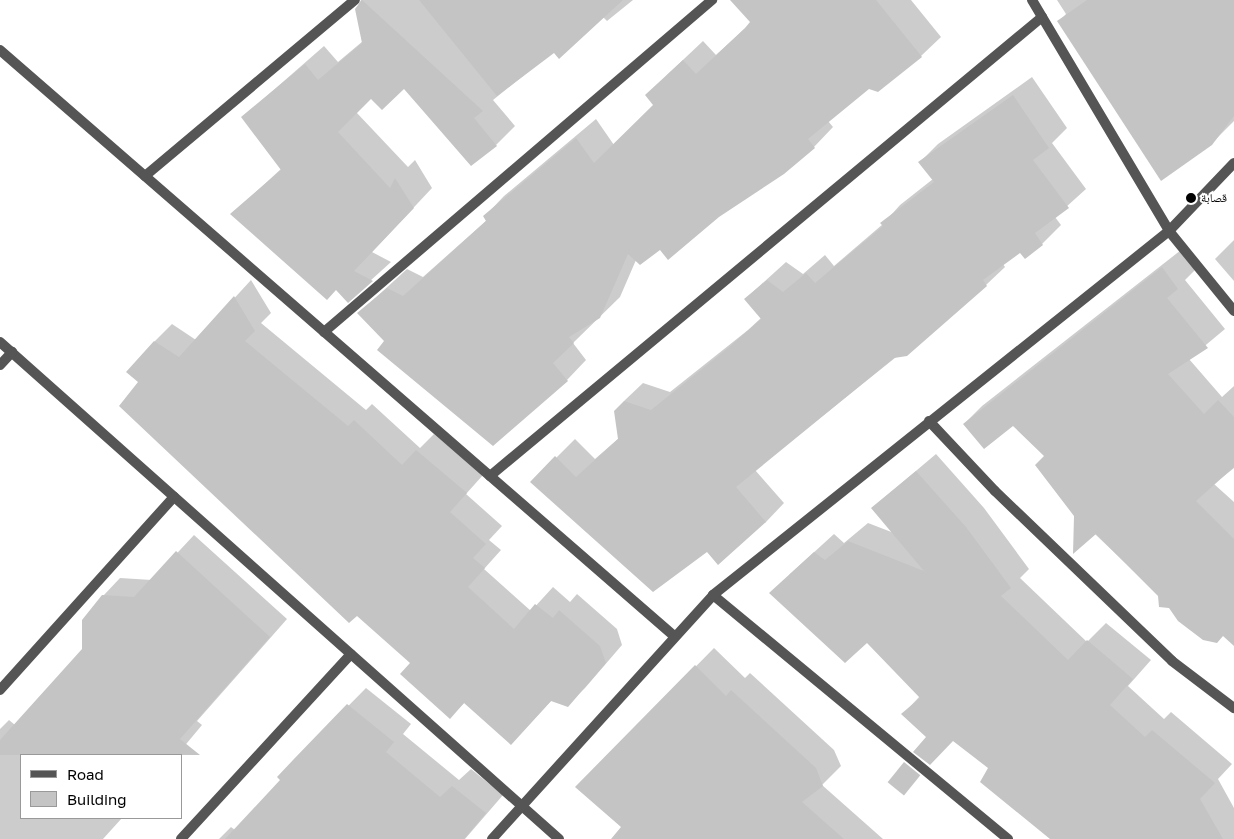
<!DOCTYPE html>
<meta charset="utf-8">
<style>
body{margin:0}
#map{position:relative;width:1234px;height:839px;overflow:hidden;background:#fff;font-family:"Golos Text","Noto Naskh Arabic",sans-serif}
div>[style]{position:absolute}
.shadow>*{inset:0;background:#0003}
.building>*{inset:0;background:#c4c4c4;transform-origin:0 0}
.minor>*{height:10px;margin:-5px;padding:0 5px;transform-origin:5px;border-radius:5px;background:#555}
.dots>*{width:14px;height:14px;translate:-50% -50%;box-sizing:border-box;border:2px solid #fff;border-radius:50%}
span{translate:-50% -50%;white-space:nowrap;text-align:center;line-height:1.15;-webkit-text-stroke:4px #fff;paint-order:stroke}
.poi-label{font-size:12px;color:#000}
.left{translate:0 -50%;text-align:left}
.legend{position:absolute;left:20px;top:754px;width:162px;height:65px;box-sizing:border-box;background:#fff;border:1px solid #999;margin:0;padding:6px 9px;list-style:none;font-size:15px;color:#000}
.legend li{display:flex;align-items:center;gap:10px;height:25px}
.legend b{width:25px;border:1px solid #999}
</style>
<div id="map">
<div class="shadow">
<div style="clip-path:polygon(361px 0,633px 0,607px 21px,603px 17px,554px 51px,493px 100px,515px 126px,496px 145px,404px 87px,371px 97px,356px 112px,408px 167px,415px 160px,432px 188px,372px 252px,391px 262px,348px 301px,336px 289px,232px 214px,282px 168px,243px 117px,324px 46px,338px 62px,363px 41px,356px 9px)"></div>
<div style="clip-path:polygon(750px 0,911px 0,941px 37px,921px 56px,869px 87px,828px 121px,833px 127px,814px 147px,660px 248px,636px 260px,620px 297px,573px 343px,586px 360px,567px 380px,385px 340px,359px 313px,407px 269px,423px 277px,487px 220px,485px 216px,504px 196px,596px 119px,614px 145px,655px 105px,667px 75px,703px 41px,716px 55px,750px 24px)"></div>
<div style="clip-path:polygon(1057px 0,1234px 0,1234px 121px,1211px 144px,1059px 22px,1066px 14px)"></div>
<div style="clip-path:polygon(1032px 77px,1067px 128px,1052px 143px,1086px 189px,1055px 217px,1061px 225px,1042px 244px,1020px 252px,1003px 264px,1005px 267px,986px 285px,755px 470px,784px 503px,766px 522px,708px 550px,532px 482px,575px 439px,595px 459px,619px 438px,624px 401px,643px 383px,670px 392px,748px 330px,761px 318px,745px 299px,786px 262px,803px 274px,825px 255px,834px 266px,883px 224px,900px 205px,933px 179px,920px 162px,938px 144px)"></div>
<div style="clip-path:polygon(1234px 240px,1234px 281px,1215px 259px)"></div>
<div style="clip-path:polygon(1181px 250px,1195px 270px,1185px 280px,1225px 329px,1189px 359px,1222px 397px,1234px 386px,1234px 468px,1214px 484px,1234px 502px,1234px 645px,1223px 634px,1159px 595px,1075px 515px,1045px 456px,1013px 424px,964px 424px,982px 406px)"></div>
<div style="clip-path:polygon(251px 280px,271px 313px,261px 323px,366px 410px,372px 404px,420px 448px,434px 434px,483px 475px,466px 494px,502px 526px,489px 540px,501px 550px,484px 569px,531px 611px,553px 587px,570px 602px,577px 594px,617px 629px,622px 645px,585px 688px,567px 705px,552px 700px,511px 744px,465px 702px,450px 717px,412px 663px,140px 382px,155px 341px,172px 324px,196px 340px)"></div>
<div style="clip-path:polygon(936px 454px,984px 508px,1029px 569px,1020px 578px,1087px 642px,1106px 623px,1151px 660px,1128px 686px,1164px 719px,1171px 712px,1232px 764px,1218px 779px,1234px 808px,1234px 839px,1051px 839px,989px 768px,953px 740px,928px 737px,903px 714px,920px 696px,867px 642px,789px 575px,834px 534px,844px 543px,868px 523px,894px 533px,872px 508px)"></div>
<div style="clip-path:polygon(194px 535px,287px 619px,197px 721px,202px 725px,177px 755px,21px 755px,21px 818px,122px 818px,103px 839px,0 839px,0 729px,9px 720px,15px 725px,84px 650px,103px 596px,120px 578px,152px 580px)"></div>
<div style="clip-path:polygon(714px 648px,745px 678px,750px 673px,834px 750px,841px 766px,822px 785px,883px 839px,612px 839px,623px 827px,577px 787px)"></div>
<div style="clip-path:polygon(366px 688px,411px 724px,403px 734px,459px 780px,471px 769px,503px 795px,465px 839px,219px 839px,231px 827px,235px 830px,282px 780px,294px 761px)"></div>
</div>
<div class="building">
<div style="clip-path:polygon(362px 0,483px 111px,474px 118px,497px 146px,471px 166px,404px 89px,382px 110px,371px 99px,338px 132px,390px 188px,395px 178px,414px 208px,354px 271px,373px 281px,348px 303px,336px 290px,327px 300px,230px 214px,281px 170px,241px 117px,305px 64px,318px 80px,362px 43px,355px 9px)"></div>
<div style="clip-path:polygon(419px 0,623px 0,559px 59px,554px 53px,497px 96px)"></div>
<div style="clip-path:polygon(730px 0,876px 0,922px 57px,878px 92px,869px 89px,808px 139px,815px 148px,784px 174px,719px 217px,668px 260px,660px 250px,640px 265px,628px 254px,600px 318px,569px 337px,574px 343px,553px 363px,568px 381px,493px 446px,377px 350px,384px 341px,357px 313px,387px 288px,403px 296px,486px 221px,483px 216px,576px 138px,594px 163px,653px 105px,645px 95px,683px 60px,696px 74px,745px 28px,750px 22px)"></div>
<div style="clip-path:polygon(1087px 0,1234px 0,1234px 116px,1212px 145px,1161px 181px,1057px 21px)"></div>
<div style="clip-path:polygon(1013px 95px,1049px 148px,1033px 160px,1069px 208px,1035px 233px,1043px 245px,1025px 259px,1020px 253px,983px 280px,987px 286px,907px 356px,894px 358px,736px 487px,766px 522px,718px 565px,707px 552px,653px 592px,530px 482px,555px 456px,576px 477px,618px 439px,614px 411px,624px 401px,651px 410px,728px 348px,761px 319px,744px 299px,767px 280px,783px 292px,806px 273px,815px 283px,883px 226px,880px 223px,934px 182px,918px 162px)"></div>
<div style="clip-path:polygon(1162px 267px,1178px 289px,1167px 298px,1208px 348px,1168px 374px,1204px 414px,1218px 400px,1234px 417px,1234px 467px,1196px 501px,1234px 539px,1234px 646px,1223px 636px,1217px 643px,1203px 640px,1178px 621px,1169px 608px,1159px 607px,1158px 596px,1096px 534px,1073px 554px,1074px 516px,1035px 465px,1044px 456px,1013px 426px,984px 449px,963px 424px)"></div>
<div style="clip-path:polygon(234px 296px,255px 331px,245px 341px,348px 426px,354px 420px,402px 465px,416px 450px,467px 493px,450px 512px,486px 544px,473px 558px,485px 568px,468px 587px,514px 629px,535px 604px,553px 618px,559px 610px,600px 646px,606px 663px,568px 707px,551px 701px,511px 745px,464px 703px,450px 719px,400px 674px,410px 663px,357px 616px,349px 623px,119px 406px,138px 382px,126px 372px,154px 341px,179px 357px)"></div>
<div style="clip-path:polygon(916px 471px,966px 527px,1011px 588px,1001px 596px,1068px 660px,1087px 640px,1133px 679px,1110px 705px,1145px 737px,1152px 730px,1215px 783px,1200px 799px,1223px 839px,1050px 839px,980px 782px,988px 768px,953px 741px,930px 765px,913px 752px,926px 737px,901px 714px,920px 698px,867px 643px,845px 663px,769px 593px,814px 552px,825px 560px,848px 541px,924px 571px,871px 508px)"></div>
<div style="clip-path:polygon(176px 551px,270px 637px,180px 739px,200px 755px,0 755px,0 740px,82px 649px,82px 620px,102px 595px,134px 597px)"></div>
<div style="clip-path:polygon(695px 665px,726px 696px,731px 690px,816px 768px,823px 786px,802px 802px,844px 839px,611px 839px,621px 827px,575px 787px)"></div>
<div style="clip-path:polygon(347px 704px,394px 742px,386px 752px,440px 797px,452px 786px,486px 813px,464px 839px,225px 839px,280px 780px,277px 777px,293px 760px)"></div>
<div style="left:904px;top:762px;width:21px;height:26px;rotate:39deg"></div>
</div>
<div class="minor">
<div style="left:1032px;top:0;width:269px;rotate:59.3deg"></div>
<div style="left:1169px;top:231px;width:103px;rotate:50.9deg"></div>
<div style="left:0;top:50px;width:893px;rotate:41deg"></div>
<div style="left:145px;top:176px;width:274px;rotate:-40deg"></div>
<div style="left:324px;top:332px;width:511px;rotate:-40.55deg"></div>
<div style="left:0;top:342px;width:748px;rotate:41.64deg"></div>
<div style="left:0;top:365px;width:18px;rotate:-47deg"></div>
<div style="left:929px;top:421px;width:96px;rotate:46.7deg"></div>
<div style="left:995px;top:491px;width:245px;rotate:43.8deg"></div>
<div style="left:1172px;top:661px;width:78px;rotate:37.2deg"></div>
<div style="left:490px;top:476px;width:718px;rotate:-39.74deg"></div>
<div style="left:713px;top:595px;width:383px;rotate:39.6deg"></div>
<div style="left:0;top:690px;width:260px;rotate:-48deg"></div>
<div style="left:181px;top:839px;width:251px;rotate:-47.4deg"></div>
<div style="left:492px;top:839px;width:329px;rotate:-47.8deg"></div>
<div style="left:713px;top:595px;width:583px;rotate:-38.6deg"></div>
<div style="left:1169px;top:231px;width:94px;rotate:-46.3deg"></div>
</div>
<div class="dots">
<div style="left:1191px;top:198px;background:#000"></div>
</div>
<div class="poi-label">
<span class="left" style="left:1201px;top:198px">قصابة</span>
</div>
<ul class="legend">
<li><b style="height:6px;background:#555"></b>Road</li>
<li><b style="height:14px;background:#c4c4c4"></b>Building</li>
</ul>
</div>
